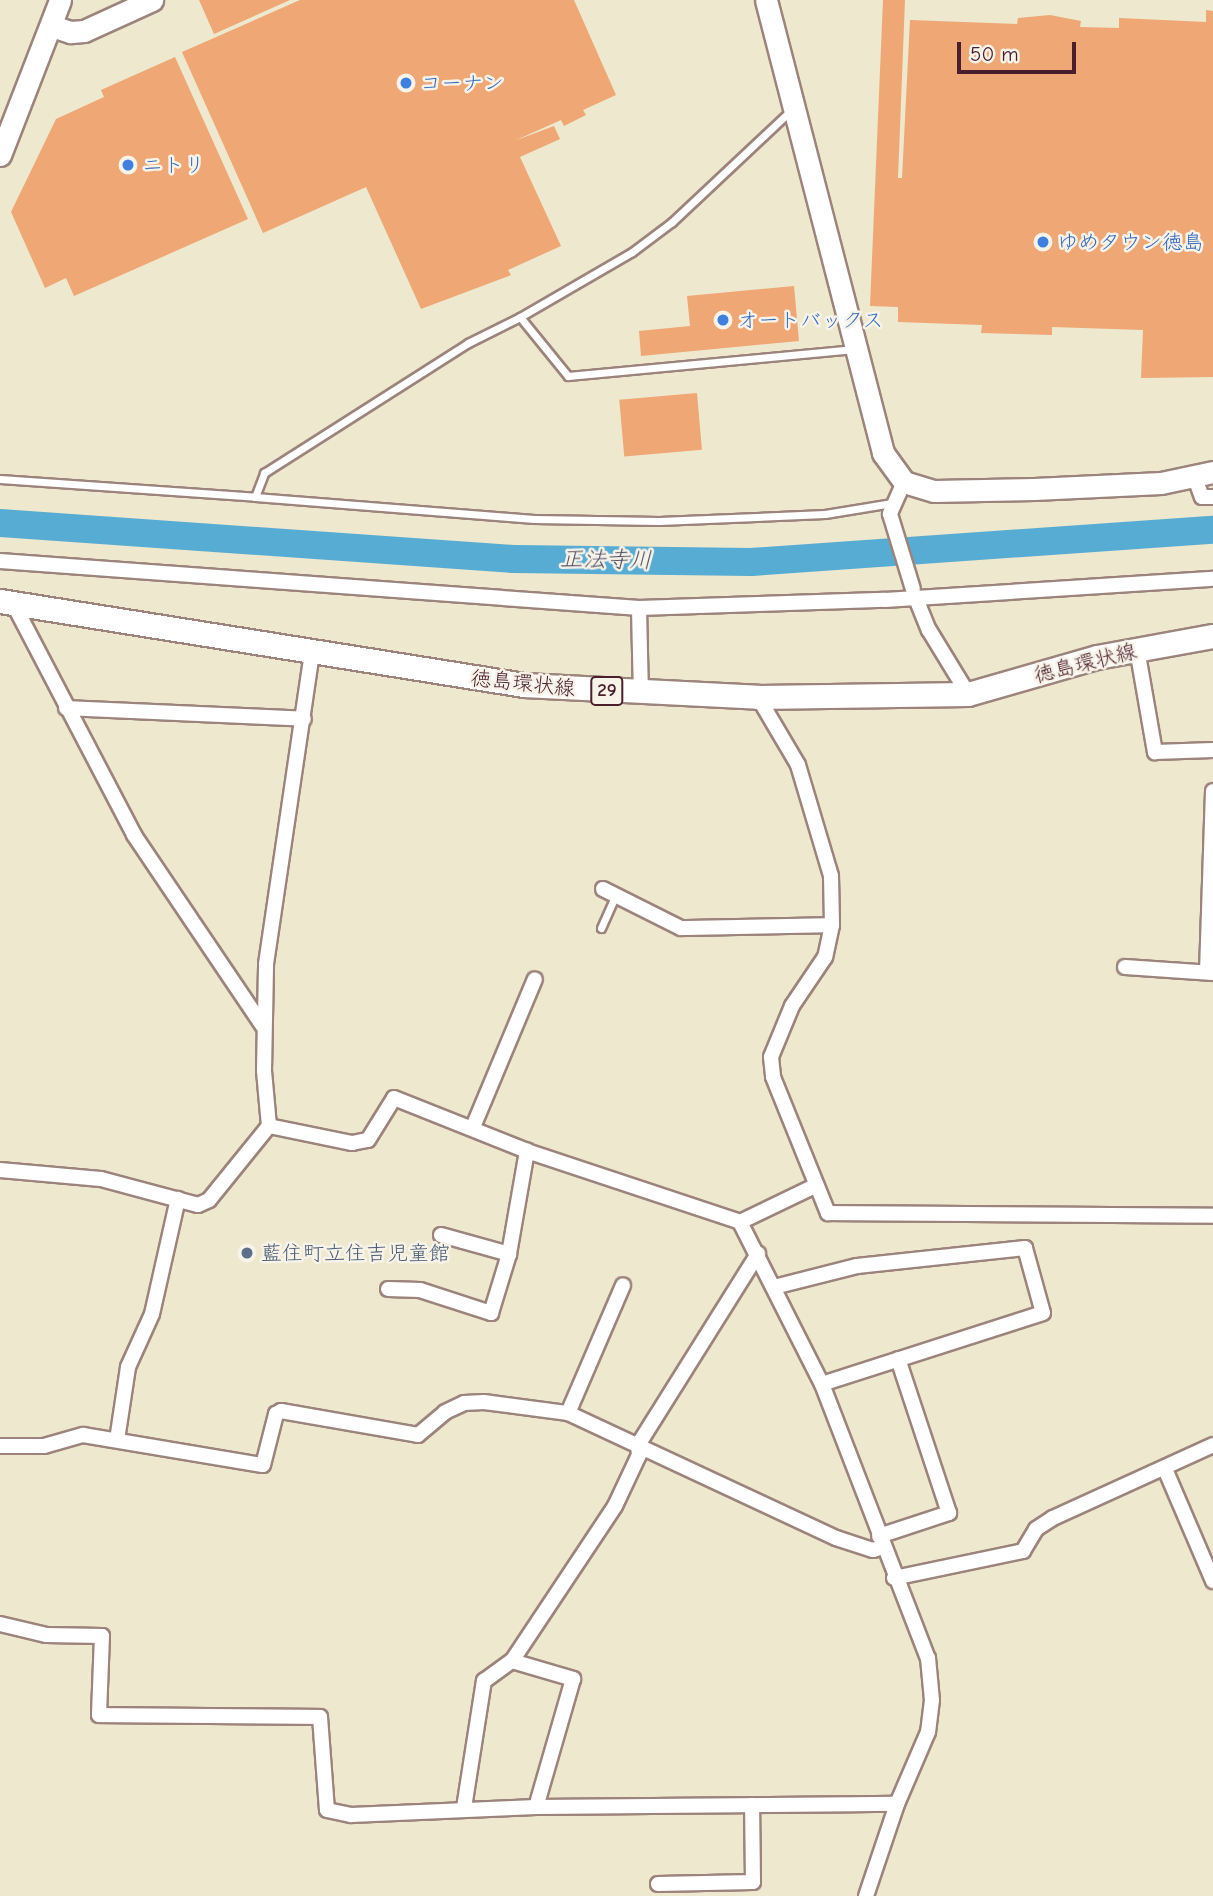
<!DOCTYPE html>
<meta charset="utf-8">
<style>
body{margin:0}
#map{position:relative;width:1213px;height:1896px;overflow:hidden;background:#ede8ce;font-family:"Comic Neue","Klee One",sans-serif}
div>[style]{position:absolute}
.river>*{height:28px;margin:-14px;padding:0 14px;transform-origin:14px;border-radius:14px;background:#57acd3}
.building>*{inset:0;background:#eea775;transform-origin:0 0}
.roads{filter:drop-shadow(2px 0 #9c847c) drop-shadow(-2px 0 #9c847c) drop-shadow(0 2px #9c847c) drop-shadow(0 -2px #9c847c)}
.lane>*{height:7px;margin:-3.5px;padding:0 3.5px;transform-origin:3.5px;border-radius:3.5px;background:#fff}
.street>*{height:14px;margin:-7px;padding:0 7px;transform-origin:7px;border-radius:7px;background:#fff}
.secondary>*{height:21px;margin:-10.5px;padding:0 10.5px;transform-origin:10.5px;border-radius:10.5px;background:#fff}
.primary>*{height:23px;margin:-11.5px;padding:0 11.5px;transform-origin:11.5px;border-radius:11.5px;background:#fff}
.dots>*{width:19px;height:19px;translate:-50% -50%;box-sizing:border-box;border:4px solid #f7f3e8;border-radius:50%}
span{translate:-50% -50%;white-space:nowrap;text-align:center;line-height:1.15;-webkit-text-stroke:5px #f7f3e8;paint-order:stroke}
.shield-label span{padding:2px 5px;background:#f7f3e8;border:2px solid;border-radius:5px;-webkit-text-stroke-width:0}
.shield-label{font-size:19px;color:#4a1f2b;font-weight:700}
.shop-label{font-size:21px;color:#366cbe}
.left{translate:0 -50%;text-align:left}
.street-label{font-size:21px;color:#4a1f2b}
.service-label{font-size:21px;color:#4e5e75}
.water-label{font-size:23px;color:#4f5066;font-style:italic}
.scale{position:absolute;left:957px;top:42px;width:119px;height:32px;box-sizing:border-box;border:4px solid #4a1f2b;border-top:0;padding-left:9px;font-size:21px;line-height:24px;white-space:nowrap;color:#4a1f2b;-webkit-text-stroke:5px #f7f3e8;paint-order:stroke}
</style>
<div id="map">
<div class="river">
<div style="left:0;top:523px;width:515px;rotate:4.01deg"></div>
<div style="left:514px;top:559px;width:237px;rotate:0.7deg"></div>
<div style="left:751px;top:562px;width:463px;rotate:-4deg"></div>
</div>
<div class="building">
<div style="clip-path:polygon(199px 0,290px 0,214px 34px)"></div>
<div style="clip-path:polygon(300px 0,574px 0,616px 95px,583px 110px,586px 115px,564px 126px,561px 120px,514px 141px,554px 126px,560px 139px,520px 157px,561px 246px,508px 270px,511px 275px,421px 309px,366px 187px,263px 233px,182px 52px)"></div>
<div style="clip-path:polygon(883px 0,905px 0,898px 178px,902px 178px,910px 20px,1017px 24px,1018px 18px,1050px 15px,1081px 21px,1080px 27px,1119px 28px,1119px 18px,1206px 22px,1206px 10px,1213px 11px,1213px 377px,1141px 378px,1143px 330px,1052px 327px,1052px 335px,981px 333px,982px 325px,898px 322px,898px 307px,870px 306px)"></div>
<div style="clip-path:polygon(175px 57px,248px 219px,74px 296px,66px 278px,45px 288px,11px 212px,56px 119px,104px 97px,101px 90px)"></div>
<div style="clip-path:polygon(794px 286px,799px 341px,641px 356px,639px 331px,690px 326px,687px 296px)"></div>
<div style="left:697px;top:393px;width:57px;height:78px;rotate:85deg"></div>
</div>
<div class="roads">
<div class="lane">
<div style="left:520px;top:317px;width:129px;rotate:-30.1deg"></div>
<div style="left:632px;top:252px;width:50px;rotate:-36.9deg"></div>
<div style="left:672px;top:222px;width:162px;rotate:-43.2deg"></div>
<div style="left:0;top:479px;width:256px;rotate:4deg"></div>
<div style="left:255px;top:497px;width:26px;rotate:-69deg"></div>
<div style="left:264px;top:473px;width:242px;rotate:-32.5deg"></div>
<div style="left:468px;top:343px;width:58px;rotate:-26.6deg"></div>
<div style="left:520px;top:317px;width:76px;rotate:50.9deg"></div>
<div style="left:568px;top:376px;width:288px;rotate:-5.4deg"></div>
<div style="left:255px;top:497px;width:280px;rotate:4.5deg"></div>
<div style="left:534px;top:519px;width:125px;rotate:0.9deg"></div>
<div style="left:659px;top:521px;width:166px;rotate:-2.4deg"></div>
<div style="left:825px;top:514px;width:68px;rotate:-9.3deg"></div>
<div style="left:601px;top:928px;width:36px;rotate:-66deg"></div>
</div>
<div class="street">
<div style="left:1195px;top:478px;width:20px;rotate:70deg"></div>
<div style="left:1202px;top:497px;width:11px"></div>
<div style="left:904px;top:482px;width:35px;rotate:114deg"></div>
<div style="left:890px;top:514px;width:78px;rotate:73deg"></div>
<div style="left:0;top:561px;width:641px;rotate:4.21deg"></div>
<div style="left:639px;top:608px;width:246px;rotate:-1.9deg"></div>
<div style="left:885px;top:600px;width:329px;rotate:-3.7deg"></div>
<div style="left:915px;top:596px;width:37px;rotate:68deg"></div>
<div style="left:929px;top:630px;width:75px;rotate:58.6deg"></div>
<div style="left:14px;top:605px;width:259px;rotate:62.4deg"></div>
<div style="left:134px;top:835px;width:230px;rotate:56deg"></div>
<div style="left:639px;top:608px;width:85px;rotate:88.7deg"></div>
<div style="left:1137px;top:649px;width:105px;rotate:80.1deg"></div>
<div style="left:1155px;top:752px;width:58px;rotate:-2deg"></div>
<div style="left:758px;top:697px;width:79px;rotate:59.5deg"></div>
<div style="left:798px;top:765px;width:116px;rotate:73.4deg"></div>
<div style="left:831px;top:876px;width:49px;rotate:88.8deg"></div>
<div style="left:832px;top:925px;width:33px;rotate:102deg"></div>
<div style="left:825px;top:957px;width:59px;rotate:124deg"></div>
<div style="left:792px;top:1006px;width:55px;rotate:112.4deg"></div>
<div style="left:771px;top:1057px;width:20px;rotate:84deg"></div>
<div style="left:773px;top:1077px;width:147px;rotate:68deg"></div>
<div style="left:828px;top:1213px;width:385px;rotate:0.4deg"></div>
<div style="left:66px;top:708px;width:238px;rotate:2.6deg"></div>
<div style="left:603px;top:889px;width:87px;rotate:26.6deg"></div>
<div style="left:681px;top:928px;width:151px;rotate:-1.1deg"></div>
<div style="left:1125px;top:967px;width:88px;rotate:3.9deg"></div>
<div style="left:1207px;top:972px;width:181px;rotate:-88.1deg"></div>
<div style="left:269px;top:1126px;width:85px;rotate:11.6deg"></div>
<div style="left:352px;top:1143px;width:16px;rotate:-11deg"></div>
<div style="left:368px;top:1140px;width:49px;rotate:-58.2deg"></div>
<div style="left:394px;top:1098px;width:143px;rotate:21.7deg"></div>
<div style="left:527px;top:1151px;width:225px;rotate:18.4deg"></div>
<div style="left:740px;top:1222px;width:182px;rotate:63.2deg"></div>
<div style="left:822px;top:1384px;width:294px;rotate:68.9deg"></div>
<div style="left:928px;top:1658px;width:42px;rotate:84.6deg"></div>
<div style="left:932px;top:1700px;width:32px;rotate:97deg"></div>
<div style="left:928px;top:1732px;width:78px;rotate:113.3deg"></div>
<div style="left:897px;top:1804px;width:97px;rotate:108.6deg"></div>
<div style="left:473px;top:1127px;width:160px;rotate:-67.3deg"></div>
<div style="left:0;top:1170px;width:101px;rotate:5.1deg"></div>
<div style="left:101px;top:1179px;width:100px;rotate:15deg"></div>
<div style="left:198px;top:1205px;width:12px;rotate:-24deg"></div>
<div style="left:209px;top:1200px;width:95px;rotate:-51deg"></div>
<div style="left:269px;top:1126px;width:55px;rotate:-95.2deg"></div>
<div style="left:264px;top:1071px;width:107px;rotate:-88.9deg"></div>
<div style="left:266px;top:964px;width:313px;rotate:-81.6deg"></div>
<div style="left:740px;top:1222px;width:85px;rotate:-25.7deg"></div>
<div style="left:441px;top:1235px;width:71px;rotate:15.6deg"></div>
<div style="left:774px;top:1287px;width:86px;rotate:-14.2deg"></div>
<div style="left:857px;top:1266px;width:169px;rotate:-6.1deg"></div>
<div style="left:1025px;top:1248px;width:67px;rotate:74.5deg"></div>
<div style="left:1043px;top:1313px;width:232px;rotate:162.2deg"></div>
<div style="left:388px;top:1289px;width:32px;rotate:2deg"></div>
<div style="left:420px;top:1290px;width:75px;rotate:17.9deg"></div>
<div style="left:491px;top:1313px;width:62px;rotate:-73deg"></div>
<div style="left:509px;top:1254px;width:105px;rotate:-80.1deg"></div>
<div style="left:568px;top:1413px;width:139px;rotate:-66.7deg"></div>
<div style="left:117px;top:1440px;width:74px;rotate:-81.4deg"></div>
<div style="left:128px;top:1367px;width:58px;rotate:-65.6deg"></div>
<div style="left:152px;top:1314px;width:118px;rotate:-77.3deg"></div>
<div style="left:0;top:1446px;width:44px"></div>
<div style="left:44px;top:1446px;width:41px;rotate:-15.8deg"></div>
<div style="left:83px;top:1435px;width:182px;rotate:9.5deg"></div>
<div style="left:263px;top:1465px;width:53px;rotate:-75.7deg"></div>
<div style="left:276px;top:1414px;width:6px;rotate:-31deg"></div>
<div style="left:281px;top:1411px;width:139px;rotate:9.9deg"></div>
<div style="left:418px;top:1435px;width:35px;rotate:-40deg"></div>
<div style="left:445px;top:1412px;width:21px;rotate:-25deg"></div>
<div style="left:464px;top:1403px;width:20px;rotate:-3deg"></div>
<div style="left:484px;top:1402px;width:85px;rotate:7.5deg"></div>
<div style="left:568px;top:1413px;width:296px;rotate:25deg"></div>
<div style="left:836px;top:1538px;width:39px;rotate:18deg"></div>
<div style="left:873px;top:1550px;width:9px;rotate:-18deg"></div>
<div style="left:1165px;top:1469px;width:122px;rotate:66.8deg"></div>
<div style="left:879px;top:1536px;width:74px;rotate:-18.2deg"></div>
<div style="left:949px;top:1513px;width:162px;rotate:-108.3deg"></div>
<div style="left:894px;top:1578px;width:132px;rotate:-11.8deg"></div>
<div style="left:1023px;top:1551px;width:26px;rotate:-59deg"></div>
<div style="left:1036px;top:1529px;width:20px;rotate:-33deg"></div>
<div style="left:1053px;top:1518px;width:176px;rotate:-24.5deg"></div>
<div style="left:0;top:1624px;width:47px;rotate:13.4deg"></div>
<div style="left:46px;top:1635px;width:56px;rotate:1deg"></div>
<div style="left:102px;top:1636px;width:79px;rotate:92.2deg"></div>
<div style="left:99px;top:1715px;width:221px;rotate:0.5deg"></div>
<div style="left:320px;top:1717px;width:93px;rotate:85.7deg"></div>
<div style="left:327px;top:1810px;width:25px;rotate:12deg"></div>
<div style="left:351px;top:1815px;width:185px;rotate:-2.5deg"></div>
<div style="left:536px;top:1807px;width:361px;rotate:-0.5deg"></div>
<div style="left:512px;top:1661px;width:64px;rotate:16.4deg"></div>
<div style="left:573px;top:1679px;width:133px;rotate:106.1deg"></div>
<div style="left:464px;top:1808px;width:129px;rotate:-81.1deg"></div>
<div style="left:484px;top:1681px;width:34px;rotate:-36deg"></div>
<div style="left:512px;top:1661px;width:186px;rotate:-56.4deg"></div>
<div style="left:615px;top:1506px;width:56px;rotate:-64.8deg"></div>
<div style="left:639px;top:1455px;width:10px;rotate:-96deg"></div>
<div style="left:638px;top:1445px;width:226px;rotate:-57.9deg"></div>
<div style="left:658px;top:1884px;width:95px;rotate:-1.2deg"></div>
<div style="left:753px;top:1882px;width:77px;rotate:-90.7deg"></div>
</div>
<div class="secondary">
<div style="left:766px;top:0;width:468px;rotate:75.5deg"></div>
<div style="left:883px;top:453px;width:36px;rotate:54deg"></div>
<div style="left:904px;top:482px;width:31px;rotate:17deg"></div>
<div style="left:934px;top:491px;width:100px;rotate:-1.1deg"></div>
<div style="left:1034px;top:489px;width:127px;rotate:-2.7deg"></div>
<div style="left:1161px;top:483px;width:53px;rotate:-11.9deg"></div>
<div style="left:52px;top:26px;width:20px;rotate:18deg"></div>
<div style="left:71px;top:32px;width:13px;rotate:-4deg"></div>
<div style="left:84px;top:31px;width:75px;rotate:-24.5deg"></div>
<div style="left:0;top:155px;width:166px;rotate:-68.8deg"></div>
</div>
<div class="primary">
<div style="left:0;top:601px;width:531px;rotate:9.11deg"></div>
<div style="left:524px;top:685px;width:234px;rotate:2.9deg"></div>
<div style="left:758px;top:697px;width:210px;rotate:-0.8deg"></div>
<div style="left:968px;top:694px;width:134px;rotate:-16deg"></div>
<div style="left:1097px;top:657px;width:118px;rotate:-10.3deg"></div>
</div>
</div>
<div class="dots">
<div style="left:406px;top:83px;background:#3f7fe0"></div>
<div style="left:128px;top:165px;background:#3f7fe0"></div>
<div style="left:1043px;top:242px;background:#3f7fe0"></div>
<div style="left:723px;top:320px;background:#3f7fe0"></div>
<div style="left:247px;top:1253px;background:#5c6f8a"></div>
</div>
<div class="shield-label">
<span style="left:607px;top:691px">29</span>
</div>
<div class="shop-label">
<span class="left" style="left:420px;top:83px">コーナン</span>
<span class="left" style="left:142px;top:165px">ニトリ</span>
<span class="left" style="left:1057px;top:242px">ゆめタウン徳島</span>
<span class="left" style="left:737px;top:320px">オートバックス</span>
</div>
<div class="street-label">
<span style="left:1085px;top:663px;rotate:-14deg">徳島環状線</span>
<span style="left:523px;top:683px;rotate:6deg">徳島環状線</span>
</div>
<div class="service-label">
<span class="left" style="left:261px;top:1253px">藍住町立住吉児童館</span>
</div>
<div class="water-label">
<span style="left:606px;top:560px;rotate:1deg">正法寺川</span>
</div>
<div class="scale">50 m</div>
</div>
